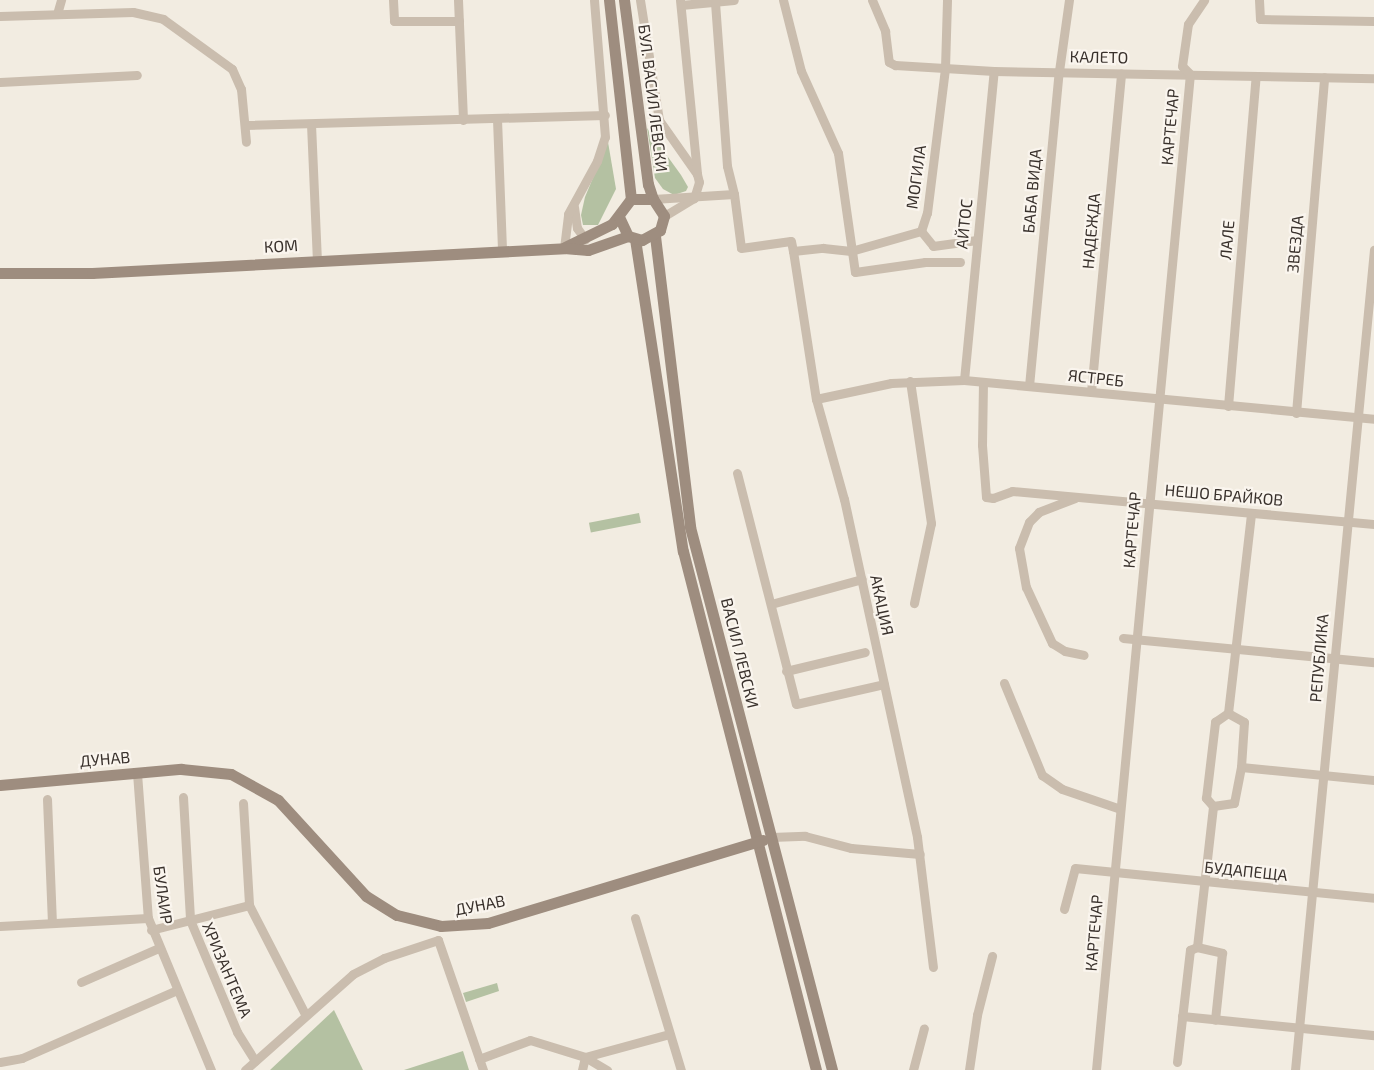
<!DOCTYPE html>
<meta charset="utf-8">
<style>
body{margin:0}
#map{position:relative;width:1374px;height:1070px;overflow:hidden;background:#f2ece1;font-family:"Exo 2",sans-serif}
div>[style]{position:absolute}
.green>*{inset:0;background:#b4c1a2;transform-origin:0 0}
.street>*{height:9px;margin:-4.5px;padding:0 4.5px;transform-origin:4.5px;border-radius:4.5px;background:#cabdae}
.secondary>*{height:11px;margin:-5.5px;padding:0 5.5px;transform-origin:5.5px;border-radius:5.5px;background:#9e8d7f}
span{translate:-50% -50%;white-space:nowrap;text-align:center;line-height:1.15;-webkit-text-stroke:4.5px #faf5ee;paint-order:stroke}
.street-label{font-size:16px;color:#39312c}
</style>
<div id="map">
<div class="green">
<div style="clip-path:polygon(647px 128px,681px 175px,688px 187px,686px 191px,674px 195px,663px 189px,655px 178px)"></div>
<div style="clip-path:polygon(608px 142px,616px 189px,598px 225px,583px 225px,581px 215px,585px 197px)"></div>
<div style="left:639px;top:513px;width:10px;height:51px;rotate:79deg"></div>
<div style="clip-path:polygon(497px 983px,499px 991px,466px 1002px,463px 993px)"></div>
<div style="clip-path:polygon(334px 1010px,363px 1070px,270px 1070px)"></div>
<div style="clip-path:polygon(463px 1051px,469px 1070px,404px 1070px)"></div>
</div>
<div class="street">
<div style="left:393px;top:0;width:21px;rotate:87deg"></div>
<div style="left:394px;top:21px;width:65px"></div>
<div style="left:458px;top:0;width:120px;rotate:87.6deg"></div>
<div style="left:640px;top:0;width:121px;rotate:81deg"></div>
<div style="left:659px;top:120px;width:66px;rotate:54.9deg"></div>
<div style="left:697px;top:174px;width:8px;rotate:76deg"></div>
<div style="left:699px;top:182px;width:17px;rotate:107deg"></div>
<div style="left:694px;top:198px;width:35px;rotate:149deg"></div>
<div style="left:680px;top:0;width:175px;rotate:84.4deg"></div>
<div style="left:783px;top:0;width:73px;rotate:75.8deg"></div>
<div style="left:801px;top:71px;width:90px;rotate:65.7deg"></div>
<div style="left:838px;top:153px;width:120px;rotate:81.9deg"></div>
<div style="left:855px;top:272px;width:71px;rotate:-8.1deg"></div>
<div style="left:925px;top:262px;width:35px"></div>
<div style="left:872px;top:0;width:34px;rotate:67deg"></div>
<div style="left:885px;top:31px;width:31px;rotate:83deg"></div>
<div style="left:889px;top:62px;width:7px;rotate:27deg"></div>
<div style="left:895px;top:65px;width:99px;rotate:3.5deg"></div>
<div style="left:994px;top:71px;width:380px;rotate:1.1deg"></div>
<div style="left:1259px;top:0;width:19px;rotate:87deg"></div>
<div style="left:1260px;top:19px;width:114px;rotate:1deg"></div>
<div style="left:681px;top:5px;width:53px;rotate:-5.4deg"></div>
<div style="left:57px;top:14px;width:15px;rotate:-74deg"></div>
<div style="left:0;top:16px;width:133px;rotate:-1.7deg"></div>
<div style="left:133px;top:12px;width:31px;rotate:13deg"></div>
<div style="left:163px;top:19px;width:85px;rotate:35.9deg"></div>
<div style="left:232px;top:69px;width:22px;rotate:66deg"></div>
<div style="left:241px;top:89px;width:53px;rotate:84.6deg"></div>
<div style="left:0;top:82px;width:137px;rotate:-2.9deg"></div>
<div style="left:497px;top:119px;width:132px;rotate:87.8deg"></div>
<div style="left:311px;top:124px;width:137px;rotate:87.5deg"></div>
<div style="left:245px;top:125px;width:360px;rotate:-1.6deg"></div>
<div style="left:734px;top:194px;width:54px;rotate:82.6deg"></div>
<div style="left:741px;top:248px;width:50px;rotate:-8deg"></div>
<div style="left:791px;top:241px;width:10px;rotate:79deg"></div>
<div style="left:793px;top:251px;width:30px;rotate:-6deg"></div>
<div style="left:823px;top:248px;width:28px;rotate:6deg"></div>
<div style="left:851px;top:251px;width:73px;rotate:-15.9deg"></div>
<div style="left:921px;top:231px;width:19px;rotate:-72deg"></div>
<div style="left:927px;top:213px;width:146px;rotate:-82.9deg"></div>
<div style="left:945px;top:68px;width:68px;rotate:-88.3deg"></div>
<div style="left:653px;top:199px;width:81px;rotate:-3.5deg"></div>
<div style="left:734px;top:194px;width:29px;rotate:-104deg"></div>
<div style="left:727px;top:166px;width:164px;rotate:-94.2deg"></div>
<div style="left:574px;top:207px;width:21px;rotate:82deg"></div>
<div style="left:577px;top:228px;width:14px;rotate:54deg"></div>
<div style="left:921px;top:231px;width:19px;rotate:51deg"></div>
<div style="left:933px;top:246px;width:44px;rotate:-7.8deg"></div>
<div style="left:564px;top:248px;width:34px;rotate:-83deg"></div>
<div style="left:568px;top:214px;width:60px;rotate:-61.3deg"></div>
<div style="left:597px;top:161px;width:25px;rotate:-72deg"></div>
<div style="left:605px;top:137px;width:137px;rotate:-94.6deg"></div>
<div style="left:793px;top:251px;width:150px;rotate:81.2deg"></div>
<div style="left:816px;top:399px;width:104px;rotate:74.4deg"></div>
<div style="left:844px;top:499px;width:346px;rotate:77.8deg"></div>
<div style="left:917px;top:837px;width:131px;rotate:83deg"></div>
<div style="left:964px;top:380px;width:310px;rotate:-84.5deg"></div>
<div style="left:910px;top:381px;width:144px;rotate:81.6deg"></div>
<div style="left:931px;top:523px;width:82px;rotate:102deg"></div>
<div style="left:983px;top:382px;width:63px;rotate:90.9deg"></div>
<div style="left:982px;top:445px;width:52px;rotate:85.6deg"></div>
<div style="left:986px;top:497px;width:7px;rotate:8deg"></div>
<div style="left:993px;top:498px;width:20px;rotate:-20deg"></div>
<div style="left:1012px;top:491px;width:364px;rotate:5.2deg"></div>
<div style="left:1029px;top:386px;width:316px;rotate:-84.6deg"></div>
<div style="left:1059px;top:71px;width:72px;rotate:-82deg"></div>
<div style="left:1091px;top:392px;width:320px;rotate:-84.6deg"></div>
<div style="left:816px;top:399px;width:77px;rotate:-12deg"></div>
<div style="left:891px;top:383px;width:73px;rotate:-2.4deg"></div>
<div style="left:964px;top:380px;width:412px;rotate:5.4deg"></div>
<div style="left:1228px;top:406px;width:331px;rotate:-85.2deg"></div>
<div style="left:1296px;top:413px;width:337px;rotate:-85.2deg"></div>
<div style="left:737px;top:473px;width:238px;rotate:75.7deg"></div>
<div style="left:796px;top:704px;width:90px;rotate:-12.8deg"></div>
<div style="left:1075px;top:498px;width:39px;rotate:159deg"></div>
<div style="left:1039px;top:512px;width:14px;rotate:135deg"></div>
<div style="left:1029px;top:522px;width:28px;rotate:111deg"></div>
<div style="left:1019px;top:548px;width:40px;rotate:80deg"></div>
<div style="left:1026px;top:587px;width:62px;rotate:65.1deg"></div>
<div style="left:1052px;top:643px;width:15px;rotate:32deg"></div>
<div style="left:1065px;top:651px;width:19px;rotate:12deg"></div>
<div style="left:771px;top:604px;width:94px;rotate:-15.4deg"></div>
<div style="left:1123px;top:638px;width:252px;rotate:5.5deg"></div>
<div style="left:786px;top:671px;width:81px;rotate:-13.5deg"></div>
<div style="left:1004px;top:683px;width:100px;rotate:67.6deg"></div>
<div style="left:1042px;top:775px;width:24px;rotate:35deg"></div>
<div style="left:1062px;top:789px;width:61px;rotate:19deg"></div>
<div style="left:1241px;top:767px;width:134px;rotate:5.6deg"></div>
<div style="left:137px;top:773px;width:145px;rotate:85.7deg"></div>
<div style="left:148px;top:918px;width:165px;rotate:67.5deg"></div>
<div style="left:183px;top:797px;width:123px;rotate:86.7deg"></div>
<div style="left:190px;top:920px;width:121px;rotate:67.2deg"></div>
<div style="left:237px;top:1032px;width:34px;rotate:58deg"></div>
<div style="left:47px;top:799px;width:123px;rotate:87.7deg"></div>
<div style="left:243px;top:803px;width:102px;rotate:86.6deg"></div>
<div style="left:249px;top:905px;width:123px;rotate:62.8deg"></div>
<div style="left:1213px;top:806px;width:11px;rotate:-131deg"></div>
<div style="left:1206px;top:798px;width:77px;rotate:-83.2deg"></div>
<div style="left:1215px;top:722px;width:16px;rotate:-35deg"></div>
<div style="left:1228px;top:713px;width:201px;rotate:-83.4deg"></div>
<div style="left:771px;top:837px;width:34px;rotate:-2deg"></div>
<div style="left:805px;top:836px;width:48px;rotate:14.6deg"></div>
<div style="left:851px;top:848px;width:69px;rotate:5deg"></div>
<div style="left:1064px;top:909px;width:42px;rotate:-75deg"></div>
<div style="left:1075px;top:868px;width:301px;rotate:5.7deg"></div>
<div style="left:635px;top:918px;width:159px;rotate:73.2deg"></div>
<div style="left:0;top:926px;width:148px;rotate:-3.1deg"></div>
<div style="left:151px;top:930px;width:101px;rotate:-14.3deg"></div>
<div style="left:1197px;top:947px;width:142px;rotate:-83.5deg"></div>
<div style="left:1213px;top:806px;width:21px;rotate:-8deg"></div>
<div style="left:1234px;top:803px;width:37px;rotate:-79deg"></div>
<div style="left:1241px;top:767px;width:45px;rotate:-86.2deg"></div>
<div style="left:1244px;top:722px;width:18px;rotate:-151deg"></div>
<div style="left:81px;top:982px;width:85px;rotate:-23.6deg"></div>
<div style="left:1182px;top:1016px;width:193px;rotate:5.7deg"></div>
<div style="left:479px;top:1059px;width:54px;rotate:-20.4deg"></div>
<div style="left:530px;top:1040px;width:58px;rotate:17.2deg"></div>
<div style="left:585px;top:1057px;width:26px;rotate:31deg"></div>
<div style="left:0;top:1062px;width:22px;rotate:-10deg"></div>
<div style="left:22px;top:1058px;width:169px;rotate:-23.7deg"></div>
<div style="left:1177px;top:1062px;width:113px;rotate:-83.4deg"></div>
<div style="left:1190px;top:950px;width:8px;rotate:-23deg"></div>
<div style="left:1197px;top:947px;width:26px;rotate:13deg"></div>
<div style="left:1222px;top:953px;width:67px;rotate:96deg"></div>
<div style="left:245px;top:1070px;width:144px;rotate:-41.6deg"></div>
<div style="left:353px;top:974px;width:35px;rotate:-27deg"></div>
<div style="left:384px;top:958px;width:57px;rotate:-18.4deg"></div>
<div style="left:438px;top:940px;width:138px;rotate:70.9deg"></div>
<div style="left:582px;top:1070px;width:13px;rotate:-77deg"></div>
<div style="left:585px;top:1057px;width:87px;rotate:-15.3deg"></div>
<div style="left:913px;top:1070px;width:43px;rotate:-75.3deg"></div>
<div style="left:969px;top:1070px;width:56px;rotate:-81.7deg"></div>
<div style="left:977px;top:1015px;width:61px;rotate:-75.7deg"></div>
<div style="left:1096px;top:1070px;width:1000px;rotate:-84.61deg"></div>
<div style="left:1190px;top:74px;width:11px;rotate:-135deg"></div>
<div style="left:1182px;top:66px;width:42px;rotate:-81.9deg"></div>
<div style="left:1188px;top:24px;width:29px;rotate:-56deg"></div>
<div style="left:1295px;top:1070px;width:824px;rotate:-84.5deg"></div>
</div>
<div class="secondary">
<div style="left:609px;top:0;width:200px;rotate:83.7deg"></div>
<div style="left:624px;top:0;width:186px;rotate:82.6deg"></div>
<div style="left:648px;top:184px;width:16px;rotate:72deg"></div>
<div style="left:655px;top:236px;width:293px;rotate:83.1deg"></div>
<div style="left:690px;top:527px;width:561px;rotate:75.34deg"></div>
<div style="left:635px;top:239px;width:316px;rotate:81.3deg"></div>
<div style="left:683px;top:551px;width:536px;rotate:75.63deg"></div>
<div style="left:565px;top:247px;width:52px;rotate:-26.1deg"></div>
<div style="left:612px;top:224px;width:31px;rotate:-53deg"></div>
<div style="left:631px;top:199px;width:22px"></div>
<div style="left:653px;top:199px;width:20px;rotate:57deg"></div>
<div style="left:664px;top:216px;width:15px;rotate:106deg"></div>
<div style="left:660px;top:230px;width:21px;rotate:151deg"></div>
<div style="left:642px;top:240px;width:15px;rotate:-164deg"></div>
<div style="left:628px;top:236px;width:21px;rotate:-115deg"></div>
<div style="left:0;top:273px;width:92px"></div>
<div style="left:92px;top:273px;width:473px;rotate:-3deg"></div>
<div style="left:564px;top:248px;width:24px;rotate:5deg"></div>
<div style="left:588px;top:250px;width:42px;rotate:-19.3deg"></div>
<div style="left:0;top:785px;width:182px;rotate:-5.1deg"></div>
<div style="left:181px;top:769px;width:50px;rotate:5.7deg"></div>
<div style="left:231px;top:774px;width:54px;rotate:29deg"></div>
<div style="left:278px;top:800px;width:130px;rotate:47.5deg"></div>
<div style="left:366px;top:896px;width:36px;rotate:32deg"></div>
<div style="left:397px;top:915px;width:45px;rotate:14deg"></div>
<div style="left:441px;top:926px;width:47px;rotate:-3.7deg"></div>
<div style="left:488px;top:923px;width:287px;rotate:-16.8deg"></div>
</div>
<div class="street-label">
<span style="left:1099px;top:57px;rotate:1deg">КАЛЕТО</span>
<span style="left:653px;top:98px;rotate:83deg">БУЛ. ВАСИЛ ЛЕВСКИ</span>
<span style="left:1170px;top:127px;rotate:-85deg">КАРТЕЧАР</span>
<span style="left:916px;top:177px;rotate:-82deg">МОГИЛА</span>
<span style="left:1032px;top:191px;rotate:-85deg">БАБА ВИДА</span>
<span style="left:964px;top:224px;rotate:-84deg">АЙТОС</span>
<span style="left:1091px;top:231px;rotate:-85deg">НАДЕЖДА</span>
<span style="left:1227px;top:240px;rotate:-85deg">ЛАЛЕ</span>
<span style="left:1295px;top:244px;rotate:-85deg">ЗВЕЗДА</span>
<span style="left:281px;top:246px;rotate:-3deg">КОМ</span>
<span style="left:1096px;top:378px;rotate:6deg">ЯСТРЕБ</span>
<span style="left:1224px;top:495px;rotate:5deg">НЕШО БРАЙКОВ</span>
<span style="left:1132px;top:530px;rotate:-85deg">КАРТЕЧАР</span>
<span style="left:882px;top:605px;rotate:78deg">АКАЦИЯ</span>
<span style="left:740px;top:653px;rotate:76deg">ВАСИЛ ЛЕВСКИ</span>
<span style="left:1319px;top:658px;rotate:-85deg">РЕПУБЛИКА</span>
<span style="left:105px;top:759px;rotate:-5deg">ДУНАВ</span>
<span style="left:1246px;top:871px;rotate:6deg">БУДАПЕЩА</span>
<span style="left:163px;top:895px;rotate:82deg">БУЛАИР</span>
<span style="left:480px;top:905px;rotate:-11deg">ДУНАВ</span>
<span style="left:1094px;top:933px;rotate:-85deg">КАРТЕЧАР</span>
<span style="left:227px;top:970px;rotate:67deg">ХРИЗАНТЕМА</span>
</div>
</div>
